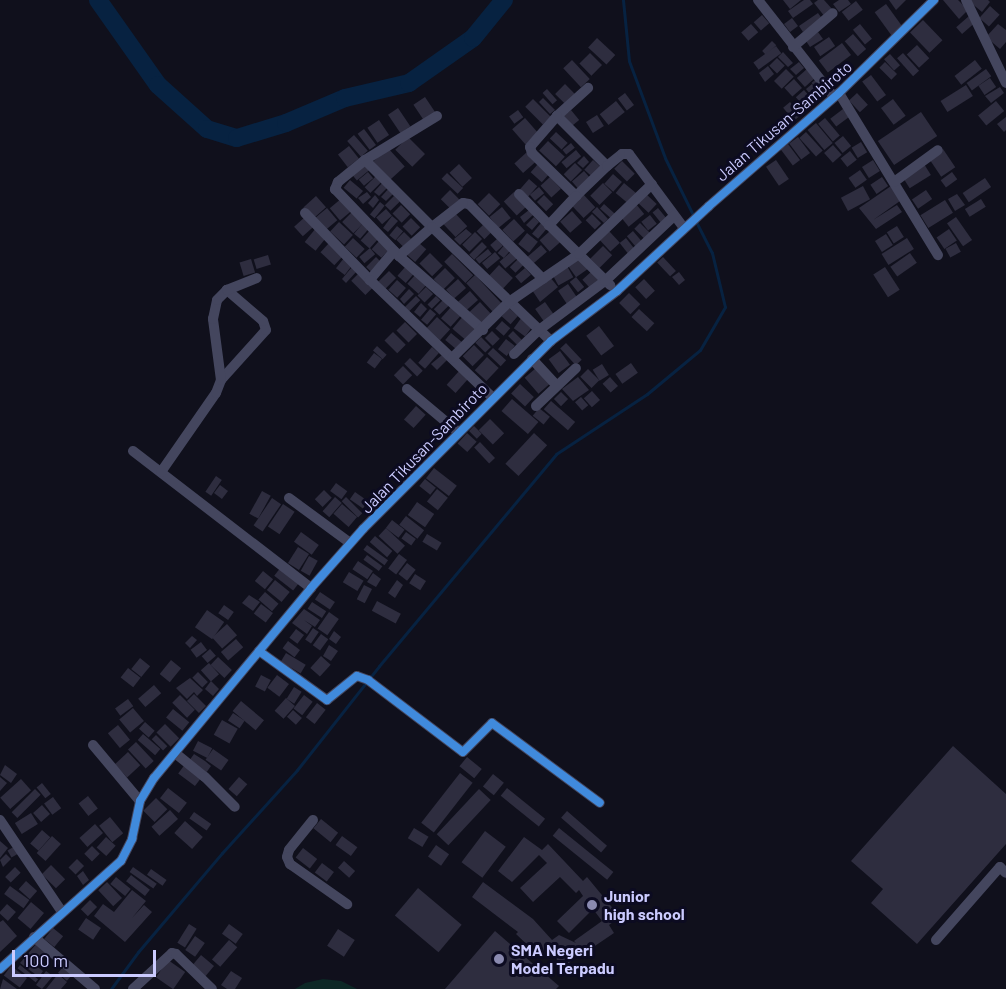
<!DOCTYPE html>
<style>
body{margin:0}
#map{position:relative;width:1006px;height:989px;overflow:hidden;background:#10101c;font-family:Barlow,sans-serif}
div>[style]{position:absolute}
.green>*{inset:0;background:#0d2826}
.stream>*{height:3px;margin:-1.5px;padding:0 1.5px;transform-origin:1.5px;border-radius:1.5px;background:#072241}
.river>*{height:18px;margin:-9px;padding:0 9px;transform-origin:9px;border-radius:9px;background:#072241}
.building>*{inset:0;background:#2e2d3f;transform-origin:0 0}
.minor>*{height:10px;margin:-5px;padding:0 5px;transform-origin:5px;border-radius:5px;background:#44465e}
.cycleway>*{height:8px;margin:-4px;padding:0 4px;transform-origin:4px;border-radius:4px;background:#408adc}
.dots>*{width:16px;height:16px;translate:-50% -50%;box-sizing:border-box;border:3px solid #0c0b21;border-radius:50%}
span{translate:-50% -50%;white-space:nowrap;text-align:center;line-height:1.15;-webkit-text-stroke:6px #0c0b21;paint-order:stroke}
.street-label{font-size:16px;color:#cbcbff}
.poi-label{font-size:16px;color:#cbcbff;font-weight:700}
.left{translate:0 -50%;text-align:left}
.scale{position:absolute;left:12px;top:950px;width:144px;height:27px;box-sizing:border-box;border:3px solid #cbcbff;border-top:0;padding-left:8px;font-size:18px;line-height:21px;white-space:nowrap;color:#cbcbff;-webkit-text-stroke:4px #0c0b21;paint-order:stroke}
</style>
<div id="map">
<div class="green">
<div style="clip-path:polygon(323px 979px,341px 981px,357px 989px,295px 989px,305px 983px)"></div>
</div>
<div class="stream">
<div style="left:623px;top:0;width:61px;rotate:84.4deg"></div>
<div style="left:629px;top:61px;width:103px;rotate:69.6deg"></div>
<div style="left:665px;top:158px;width:64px;rotate:63.8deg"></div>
<div style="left:111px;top:989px;width:46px;rotate:-53.9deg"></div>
<div style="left:138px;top:952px;width:130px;rotate:-49.7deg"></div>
<div style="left:222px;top:853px;width:112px;rotate:-47.9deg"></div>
<div style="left:297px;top:770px;width:132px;rotate:-51.7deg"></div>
<div style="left:379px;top:666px;width:276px;rotate:-50.1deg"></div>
<div style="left:556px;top:454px;width:109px;rotate:-33.4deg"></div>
<div style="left:647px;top:394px;width:69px;rotate:-39.7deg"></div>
<div style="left:700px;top:350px;width:50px;rotate:-59.8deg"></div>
<div style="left:725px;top:307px;width:56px;rotate:-103.5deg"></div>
<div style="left:712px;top:253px;width:36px;rotate:-117deg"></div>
</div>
<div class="river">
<div style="left:98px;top:0;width:104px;rotate:54.8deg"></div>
<div style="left:158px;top:85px;width:66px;rotate:41.9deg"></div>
<div style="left:207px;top:129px;width:31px;rotate:17deg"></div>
<div style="left:237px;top:138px;width:51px;rotate:-17deg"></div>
<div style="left:286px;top:123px;width:64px;rotate:-23deg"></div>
<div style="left:345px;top:98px;width:66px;rotate:-13.2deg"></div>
<div style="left:409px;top:83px;width:78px;rotate:-35.1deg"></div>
<div style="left:473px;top:38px;width:49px;rotate:-50.8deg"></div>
</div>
<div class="building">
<div style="clip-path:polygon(783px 0,801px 0,790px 9px)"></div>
<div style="clip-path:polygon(804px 0,810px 0,813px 4px,793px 18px,788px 11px)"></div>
<div style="clip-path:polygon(818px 0,824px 0,833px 10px,825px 17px,814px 3px)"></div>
<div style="clip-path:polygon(839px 0,848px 0,851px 4px,839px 12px,833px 4px)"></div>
<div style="clip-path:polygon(889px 0,906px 0,896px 10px)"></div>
<div style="clip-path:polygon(943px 0,958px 0,968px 10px,959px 19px)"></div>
<div style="clip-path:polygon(971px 0,988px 0,990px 2px,982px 12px,970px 2px)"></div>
<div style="left:856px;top:1px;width:11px;height:18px;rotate:52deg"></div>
<div style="left:886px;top:4px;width:29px;height:14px;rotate:54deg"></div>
<div style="left:990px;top:6px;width:13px;height:16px;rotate:42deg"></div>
<div style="clip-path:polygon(818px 13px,823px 20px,803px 32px,799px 26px)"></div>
<div style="left:762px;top:15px;width:11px;height:11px;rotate:49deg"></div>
<div style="left:969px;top:16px;width:9px;height:17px;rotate:49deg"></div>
<div style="left:792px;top:18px;width:10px;height:10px;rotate:53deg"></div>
<div style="left:923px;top:20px;width:28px;height:18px;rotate:46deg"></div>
<div style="left:751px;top:24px;width:11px;height:13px;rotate:49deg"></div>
<div style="left:860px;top:24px;width:19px;height:9px;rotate:51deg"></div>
<div style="clip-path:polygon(998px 24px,1006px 30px,1006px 42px,1000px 49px,986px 37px)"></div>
<div style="clip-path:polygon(818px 32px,823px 39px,810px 47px,806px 41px)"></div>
<div style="left:853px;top:34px;width:20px;height:11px;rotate:49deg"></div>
<div style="left:829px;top:37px;width:11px;height:18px;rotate:56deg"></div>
<div style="left:597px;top:38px;width:25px;height:13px;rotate:43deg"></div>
<div style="left:772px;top:41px;width:6px;height:14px;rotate:45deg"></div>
<div style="left:842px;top:43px;width:15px;height:29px;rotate:53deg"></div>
<div style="left:917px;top:45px;width:18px;height:14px;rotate:47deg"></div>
<div style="left:776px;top:46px;width:9px;height:28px;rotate:54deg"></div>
<div style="clip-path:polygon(783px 52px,793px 63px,788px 67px,778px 57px)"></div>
<div style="left:590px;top:53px;width:17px;height:15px;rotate:45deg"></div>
<div style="left:903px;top:53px;width:24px;height:8px;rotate:48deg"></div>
<div style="left:890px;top:54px;width:15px;height:8px;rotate:48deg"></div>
<div style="left:777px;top:58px;width:11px;height:11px;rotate:45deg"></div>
<div style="left:572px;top:60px;width:26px;height:12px;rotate:47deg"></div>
<div style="left:975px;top:60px;width:11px;height:26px;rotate:52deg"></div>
<div style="clip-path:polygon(799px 62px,804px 68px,796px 75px,790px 69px)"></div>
<div style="left:885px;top:62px;width:17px;height:8px;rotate:45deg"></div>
<div style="clip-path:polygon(768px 66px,774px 74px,765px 82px,759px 73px)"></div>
<div style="left:808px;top:68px;width:12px;height:15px;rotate:48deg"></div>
<div style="left:786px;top:69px;width:11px;height:17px;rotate:45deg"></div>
<div style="left:986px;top:69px;width:9px;height:24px;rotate:54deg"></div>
<div style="left:871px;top:75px;width:25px;height:11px;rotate:53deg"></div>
<div style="left:818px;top:78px;width:14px;height:8px;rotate:54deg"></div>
<div style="left:990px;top:78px;width:11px;height:14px;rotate:56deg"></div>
<div style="left:794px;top:79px;width:12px;height:13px;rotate:48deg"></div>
<div style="left:565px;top:84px;width:14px;height:14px;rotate:45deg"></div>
<div style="clip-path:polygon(812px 84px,818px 94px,813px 98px,806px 89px)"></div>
<div style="left:966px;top:85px;width:13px;height:30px;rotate:58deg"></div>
<div style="clip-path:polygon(1000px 87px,1004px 93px,991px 103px,985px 96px)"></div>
<div style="left:547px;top:89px;width:15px;height:6px;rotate:48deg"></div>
<div style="left:804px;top:90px;width:12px;height:11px;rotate:48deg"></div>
<div style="left:625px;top:93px;width:15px;height:9px;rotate:53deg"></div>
<div style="left:857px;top:93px;width:16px;height:11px;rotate:47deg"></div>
<div style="left:425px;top:97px;width:18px;height:14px;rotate:56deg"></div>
<div style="clip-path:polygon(543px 98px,555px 110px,550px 114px,539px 102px)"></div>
<div style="left:533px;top:99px;width:25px;height:11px;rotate:45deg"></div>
<div style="left:893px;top:99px;width:21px;height:15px;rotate:53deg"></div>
<div style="left:616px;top:101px;width:14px;height:21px;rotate:51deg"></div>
<div style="left:996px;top:101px;width:13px;height:23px;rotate:51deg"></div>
<div style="left:790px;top:102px;width:17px;height:9px;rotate:50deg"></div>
<div style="left:398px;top:108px;width:22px;height:12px;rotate:56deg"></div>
<div style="left:843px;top:109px;width:10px;height:16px;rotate:53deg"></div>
<div style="left:518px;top:110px;width:9px;height:11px;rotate:54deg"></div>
<div style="left:571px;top:110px;width:13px;height:11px;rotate:51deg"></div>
<div style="left:921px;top:112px;width:29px;height:52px;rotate:56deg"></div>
<div style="left:597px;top:115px;width:13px;height:13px;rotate:58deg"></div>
<div style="clip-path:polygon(1006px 117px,1006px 130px,1004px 132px,997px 124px)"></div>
<div style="left:525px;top:118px;width:20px;height:17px;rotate:49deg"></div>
<div style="left:825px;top:118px;width:23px;height:9px;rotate:50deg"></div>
<div style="left:379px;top:120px;width:18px;height:14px;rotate:56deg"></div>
<div style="left:816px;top:123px;width:26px;height:11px;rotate:50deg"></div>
<div style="left:364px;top:129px;width:20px;height:8px;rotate:53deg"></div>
<div style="left:556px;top:132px;width:16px;height:9px;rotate:43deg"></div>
<div style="left:806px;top:132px;width:25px;height:9px;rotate:48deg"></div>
<div style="left:354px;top:135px;width:21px;height:9px;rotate:49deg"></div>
<div style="left:843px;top:136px;width:13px;height:11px;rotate:51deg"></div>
<div style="left:408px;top:137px;width:24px;height:18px;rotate:45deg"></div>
<div style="left:798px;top:137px;width:20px;height:11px;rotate:53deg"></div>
<div style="left:548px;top:141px;width:23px;height:13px;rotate:43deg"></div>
<div style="left:861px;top:142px;width:12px;height:11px;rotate:59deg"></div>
<div style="left:571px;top:143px;width:6px;height:11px;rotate:51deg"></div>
<div style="left:788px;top:144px;width:20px;height:9px;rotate:53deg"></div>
<div style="left:833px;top:145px;width:13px;height:12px;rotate:48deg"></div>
<div style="left:349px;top:146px;width:16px;height:14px;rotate:52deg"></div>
<div style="left:388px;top:148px;width:25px;height:20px;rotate:48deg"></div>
<div style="left:943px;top:149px;width:22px;height:17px;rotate:56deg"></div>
<div style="left:576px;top:150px;width:8px;height:19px;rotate:50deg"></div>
<div style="left:850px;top:151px;width:11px;height:12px;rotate:52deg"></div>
<div style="left:527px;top:152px;width:13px;height:17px;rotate:48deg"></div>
<div style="clip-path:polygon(584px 156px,589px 162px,583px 168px,577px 163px)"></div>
<div style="left:593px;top:160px;width:12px;height:13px;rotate:42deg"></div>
<div style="left:776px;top:160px;width:23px;height:12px;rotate:56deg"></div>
<div style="left:873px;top:160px;width:13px;height:13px;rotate:58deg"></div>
<div style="left:622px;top:161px;width:18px;height:11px;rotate:45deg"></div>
<div style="left:575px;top:163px;width:10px;height:16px;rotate:45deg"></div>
<div style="left:364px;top:164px;width:8px;height:16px;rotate:50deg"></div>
<div style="left:459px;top:164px;width:19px;height:13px;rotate:47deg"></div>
<div style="left:538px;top:164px;width:15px;height:11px;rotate:42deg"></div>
<div style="left:924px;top:164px;width:13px;height:25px;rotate:58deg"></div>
<div style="left:860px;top:170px;width:12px;height:14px;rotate:55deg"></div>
<div style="left:584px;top:171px;width:11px;height:16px;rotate:49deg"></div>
<div style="left:368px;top:172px;width:8px;height:12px;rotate:50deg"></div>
<div style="left:952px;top:172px;width:9px;height:14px;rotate:54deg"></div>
<div style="left:447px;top:173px;width:22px;height:8px;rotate:43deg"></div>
<div style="left:613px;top:174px;width:12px;height:13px;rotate:42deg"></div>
<div style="left:376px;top:176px;width:8px;height:16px;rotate:45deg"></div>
<div style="left:550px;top:177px;width:16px;height:13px;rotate:47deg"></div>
<div style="left:882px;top:177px;width:11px;height:14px;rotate:56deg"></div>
<div style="left:985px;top:178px;width:11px;height:27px;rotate:56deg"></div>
<div style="left:529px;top:179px;width:11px;height:15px;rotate:41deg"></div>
<div style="left:350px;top:180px;width:17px;height:10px;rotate:40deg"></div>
<div style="clip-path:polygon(383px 182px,388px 187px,379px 196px,374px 192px)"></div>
<div style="left:603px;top:183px;width:13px;height:18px;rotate:45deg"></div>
<div style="left:624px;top:183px;width:16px;height:13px;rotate:40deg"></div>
<div style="left:863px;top:186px;width:15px;height:25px;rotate:62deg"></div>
<div style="clip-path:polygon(891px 186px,900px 201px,873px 220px,897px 205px,902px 212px,876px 229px,859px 208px)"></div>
<div style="clip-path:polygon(390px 187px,395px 192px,386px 201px,381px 197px)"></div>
<div style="left:539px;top:187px;width:8px;height:12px;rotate:50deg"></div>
<div style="left:450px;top:190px;width:14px;height:13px;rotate:45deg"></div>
<div style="left:926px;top:190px;width:11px;height:17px;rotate:56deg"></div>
<div style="clip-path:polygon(367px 192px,371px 197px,363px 204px,358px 198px)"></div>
<div style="left:514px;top:192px;width:19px;height:14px;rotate:47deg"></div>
<div style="left:489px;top:193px;width:16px;height:16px;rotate:45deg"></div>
<div style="left:645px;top:193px;width:16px;height:12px;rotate:43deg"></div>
<div style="left:583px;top:194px;width:18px;height:16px;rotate:47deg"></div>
<div style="clip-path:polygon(957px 194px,965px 205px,955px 211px,948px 199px)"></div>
<div style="clip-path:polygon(375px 195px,379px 200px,373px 208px,368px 203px)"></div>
<div style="left:544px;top:195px;width:13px;height:10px;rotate:45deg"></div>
<div style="left:316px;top:196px;width:15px;height:17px;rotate:48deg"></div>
<div style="left:394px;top:196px;width:8px;height:13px;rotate:45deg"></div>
<div style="left:342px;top:198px;width:16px;height:16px;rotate:50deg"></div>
<div style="left:981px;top:199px;width:9px;height:19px;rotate:58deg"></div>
<div style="left:945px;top:200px;width:15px;height:29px;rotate:58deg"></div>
<div style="left:380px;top:202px;width:6px;height:16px;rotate:39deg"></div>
<div style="left:604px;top:204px;width:15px;height:6px;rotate:42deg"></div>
<div style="left:636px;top:204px;width:13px;height:20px;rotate:51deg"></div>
<div style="left:401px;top:205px;width:13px;height:12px;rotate:45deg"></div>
<div style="left:502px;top:207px;width:14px;height:16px;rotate:51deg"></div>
<div style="clip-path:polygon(597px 207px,608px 219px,604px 223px,592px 212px)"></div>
<div style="left:327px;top:208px;width:16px;height:16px;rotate:50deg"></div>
<div style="left:658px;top:208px;width:13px;height:7px;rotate:51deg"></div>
<div style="left:386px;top:209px;width:9px;height:13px;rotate:49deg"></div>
<div style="clip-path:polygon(529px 210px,533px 215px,524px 223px,520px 217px)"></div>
<div style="left:572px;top:211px;width:15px;height:16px;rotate:48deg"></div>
<div style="left:352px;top:212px;width:16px;height:14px;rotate:45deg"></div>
<div style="left:455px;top:213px;width:18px;height:16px;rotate:47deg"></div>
<div style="left:592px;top:214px;width:13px;height:9px;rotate:45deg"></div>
<div style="left:650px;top:215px;width:11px;height:11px;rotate:52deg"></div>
<div style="left:306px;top:216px;width:13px;height:16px;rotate:48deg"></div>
<div style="clip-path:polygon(392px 216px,398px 221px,388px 232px,383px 228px)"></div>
<div style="clip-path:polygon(534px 217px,539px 222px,532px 230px,526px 225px)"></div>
<div style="left:956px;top:217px;width:28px;height:11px;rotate:55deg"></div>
<div style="left:411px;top:218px;width:13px;height:12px;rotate:45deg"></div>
<div style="left:514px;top:219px;width:16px;height:16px;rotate:47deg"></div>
<div style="left:339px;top:222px;width:19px;height:13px;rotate:43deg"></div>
<div style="left:363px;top:223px;width:8px;height:14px;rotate:40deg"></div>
<div style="left:541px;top:223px;width:8px;height:14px;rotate:40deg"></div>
<div style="left:640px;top:223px;width:17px;height:8px;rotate:45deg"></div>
<div style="left:483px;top:225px;width:11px;height:9px;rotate:45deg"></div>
<div style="left:397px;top:226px;width:8px;height:12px;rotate:40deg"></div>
<div style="left:897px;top:226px;width:13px;height:12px;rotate:58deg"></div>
<div style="left:316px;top:228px;width:14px;height:18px;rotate:39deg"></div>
<div style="clip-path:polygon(466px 229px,472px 234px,460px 245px,454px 239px)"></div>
<div style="left:949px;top:229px;width:14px;height:15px;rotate:56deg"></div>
<div style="left:370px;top:230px;width:12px;height:14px;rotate:42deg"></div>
<div style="left:550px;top:231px;width:15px;height:14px;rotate:48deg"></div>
<div style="left:609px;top:231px;width:16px;height:13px;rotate:47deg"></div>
<div style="left:633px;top:231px;width:17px;height:8px;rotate:50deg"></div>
<div style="left:404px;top:232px;width:10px;height:11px;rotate:45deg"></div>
<div style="left:475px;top:232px;width:10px;height:18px;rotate:45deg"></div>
<div style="left:527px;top:233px;width:14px;height:14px;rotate:39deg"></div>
<div style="left:886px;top:234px;width:13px;height:13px;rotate:58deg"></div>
<div style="left:353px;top:238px;width:16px;height:12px;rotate:43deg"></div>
<div style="left:626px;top:238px;width:18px;height:8px;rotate:52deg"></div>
<div style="left:907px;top:238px;width:13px;height:30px;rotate:58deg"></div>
<div style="left:497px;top:239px;width:9px;height:9px;rotate:49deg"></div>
<div style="left:379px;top:241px;width:13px;height:11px;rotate:42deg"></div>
<div style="left:330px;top:242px;width:19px;height:14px;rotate:43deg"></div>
<div style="left:418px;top:242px;width:11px;height:17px;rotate:41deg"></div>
<div style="left:482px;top:242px;width:7px;height:18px;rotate:45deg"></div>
<div style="left:506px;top:243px;width:8px;height:13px;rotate:40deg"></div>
<div style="left:956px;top:243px;width:10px;height:12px;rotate:61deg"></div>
<div style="left:541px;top:245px;width:9px;height:18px;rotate:49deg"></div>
<div style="left:603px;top:246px;width:13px;height:18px;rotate:45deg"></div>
<div style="left:370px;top:248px;width:8px;height:14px;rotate:50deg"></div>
<div style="left:488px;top:249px;width:6px;height:16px;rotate:51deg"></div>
<div style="left:513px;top:250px;width:9px;height:18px;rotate:49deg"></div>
<div style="left:495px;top:252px;width:8px;height:17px;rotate:50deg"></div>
<div style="left:430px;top:253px;width:18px;height:15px;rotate:45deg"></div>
<div style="left:910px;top:253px;width:12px;height:24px;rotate:55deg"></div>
<div style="left:452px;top:254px;width:30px;height:11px;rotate:45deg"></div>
<div style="left:268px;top:255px;width:10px;height:15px;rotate:73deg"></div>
<div style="left:580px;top:255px;width:16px;height:16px;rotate:55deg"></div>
<div style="left:376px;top:257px;width:7px;height:14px;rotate:45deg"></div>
<div style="left:663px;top:257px;width:19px;height:8px;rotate:47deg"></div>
<div style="left:344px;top:258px;width:11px;height:13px;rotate:38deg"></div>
<div style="left:519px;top:258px;width:8px;height:13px;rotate:45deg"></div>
<div style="left:251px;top:259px;width:14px;height:12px;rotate:73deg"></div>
<div style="left:499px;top:265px;width:19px;height:17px;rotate:43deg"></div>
<div style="left:406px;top:266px;width:11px;height:13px;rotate:41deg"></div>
<div style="left:567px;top:266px;width:13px;height:17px;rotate:61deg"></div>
<div style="clip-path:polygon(352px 267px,357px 271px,346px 283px,342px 279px)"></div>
<div style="left:885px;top:267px;width:27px;height:14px;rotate:57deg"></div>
<div style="left:445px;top:268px;width:14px;height:16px;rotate:45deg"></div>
<div style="left:525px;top:268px;width:9px;height:13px;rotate:49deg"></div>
<div style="left:389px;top:271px;width:10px;height:15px;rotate:45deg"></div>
<div style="left:592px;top:271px;width:13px;height:13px;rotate:48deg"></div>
<div style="clip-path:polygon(679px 272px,685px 280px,679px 285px,672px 277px)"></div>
<div style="left:359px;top:273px;width:20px;height:11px;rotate:45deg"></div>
<div style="left:416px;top:274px;width:15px;height:13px;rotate:42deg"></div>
<div style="left:475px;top:275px;width:40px;height:12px;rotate:47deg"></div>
<div style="clip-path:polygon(550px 277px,558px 287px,540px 302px,532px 290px)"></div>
<div style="left:576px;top:277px;width:13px;height:8px;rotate:51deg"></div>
<div style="left:458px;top:279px;width:12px;height:16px;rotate:48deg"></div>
<div style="left:644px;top:279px;width:16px;height:12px;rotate:47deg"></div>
<div style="left:397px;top:280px;width:12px;height:13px;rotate:42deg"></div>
<div style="left:568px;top:284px;width:18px;height:12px;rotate:56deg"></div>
<div style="left:426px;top:287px;width:10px;height:12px;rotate:45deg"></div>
<div style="clip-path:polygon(409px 289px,414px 294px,404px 304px,400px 299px)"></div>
<div style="left:470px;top:291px;width:12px;height:16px;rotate:48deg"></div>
<div style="left:629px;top:293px;width:16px;height:14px;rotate:45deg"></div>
<div style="left:416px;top:296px;width:6px;height:16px;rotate:45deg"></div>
<div style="left:436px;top:296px;width:6px;height:12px;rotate:45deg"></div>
<div style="left:443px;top:300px;width:8px;height:13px;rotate:45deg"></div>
<div style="left:480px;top:302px;width:18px;height:16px;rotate:47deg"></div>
<div style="left:545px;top:302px;width:16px;height:12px;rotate:55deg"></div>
<div style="clip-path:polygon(421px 303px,427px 309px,420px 317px,414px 312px)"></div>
<div style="left:451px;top:307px;width:13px;height:15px;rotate:42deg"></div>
<div style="left:509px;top:308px;width:12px;height:11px;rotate:42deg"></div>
<div style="left:430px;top:309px;width:8px;height:14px;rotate:40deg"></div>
<div style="left:639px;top:309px;width:21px;height:11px;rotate:43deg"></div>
<div style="left:464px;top:315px;width:17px;height:18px;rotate:40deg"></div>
<div style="left:437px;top:317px;width:18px;height:15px;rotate:43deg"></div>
<div style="left:522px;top:317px;width:14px;height:14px;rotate:36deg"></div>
<div style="left:502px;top:321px;width:11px;height:10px;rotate:41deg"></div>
<div style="left:405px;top:322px;width:17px;height:12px;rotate:45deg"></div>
<div style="left:599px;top:326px;width:25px;height:16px;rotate:53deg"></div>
<div style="left:492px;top:331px;width:11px;height:10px;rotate:45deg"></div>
<div style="left:513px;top:331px;width:14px;height:7px;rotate:45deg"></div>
<div style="left:393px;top:332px;width:18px;height:12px;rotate:45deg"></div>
<div style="left:451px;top:333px;width:16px;height:9px;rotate:40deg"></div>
<div style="left:481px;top:337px;width:14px;height:8px;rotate:45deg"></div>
<div style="left:506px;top:339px;width:11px;height:13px;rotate:38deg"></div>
<div style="left:566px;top:343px;width:23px;height:8px;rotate:47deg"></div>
<div style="left:474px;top:345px;width:14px;height:16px;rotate:45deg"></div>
<div style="left:377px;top:346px;width:13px;height:6px;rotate:42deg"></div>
<div style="left:432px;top:347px;width:9px;height:21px;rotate:41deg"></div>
<div style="left:493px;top:348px;width:18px;height:8px;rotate:43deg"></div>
<div style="left:560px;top:351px;width:17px;height:14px;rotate:54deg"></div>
<div style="left:374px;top:353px;width:10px;height:12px;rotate:37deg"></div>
<div style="clip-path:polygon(442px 355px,447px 360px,437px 370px,431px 364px)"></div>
<div style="left:487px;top:357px;width:16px;height:18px;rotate:43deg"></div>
<div style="left:410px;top:358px;width:18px;height:8px;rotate:45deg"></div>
<div style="left:631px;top:363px;width:12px;height:19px;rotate:55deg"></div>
<div style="left:602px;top:364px;width:13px;height:11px;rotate:58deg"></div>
<div style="left:403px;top:366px;width:13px;height:13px;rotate:45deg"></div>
<div style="left:536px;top:368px;width:21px;height:15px;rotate:49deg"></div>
<div style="left:588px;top:369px;width:16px;height:11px;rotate:45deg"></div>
<div style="left:460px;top:370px;width:12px;height:20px;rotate:42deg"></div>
<div style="clip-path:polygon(578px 377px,589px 390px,573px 401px,562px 389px)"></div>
<div style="left:610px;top:377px;width:12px;height:10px;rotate:48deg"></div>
<div style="left:520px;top:384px;width:19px;height:13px;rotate:43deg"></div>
<div style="left:592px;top:391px;width:12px;height:11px;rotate:48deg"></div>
<div style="left:561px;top:392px;width:10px;height:10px;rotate:45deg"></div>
<div style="left:472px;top:394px;width:9px;height:13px;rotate:41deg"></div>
<div style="left:581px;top:397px;width:11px;height:8px;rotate:49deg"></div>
<div style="left:512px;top:399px;width:35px;height:16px;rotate:41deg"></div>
<div style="left:551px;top:401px;width:32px;height:11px;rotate:41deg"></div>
<div style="left:416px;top:406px;width:13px;height:18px;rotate:42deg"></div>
<div style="left:539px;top:408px;width:14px;height:10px;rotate:39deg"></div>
<div style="left:490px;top:419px;width:20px;height:16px;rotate:45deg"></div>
<div style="left:474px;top:426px;width:11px;height:7px;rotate:45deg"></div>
<div style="left:467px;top:433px;width:13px;height:14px;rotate:42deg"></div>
<div style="left:534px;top:433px;width:18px;height:42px;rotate:43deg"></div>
<div style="left:480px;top:442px;width:22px;height:8px;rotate:47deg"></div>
<div style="left:434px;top:468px;width:29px;height:13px;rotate:38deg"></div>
<div style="left:216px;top:476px;width:7px;height:19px;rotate:34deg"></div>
<div style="left:425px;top:479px;width:14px;height:9px;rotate:39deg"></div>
<div style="left:336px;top:483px;width:14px;height:10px;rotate:36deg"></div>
<div style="left:220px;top:485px;width:10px;height:10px;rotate:37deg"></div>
<div style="left:437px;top:489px;width:14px;height:16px;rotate:39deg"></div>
<div style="left:324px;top:490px;width:11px;height:13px;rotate:45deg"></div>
<div style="left:262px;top:491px;width:10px;height:26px;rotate:29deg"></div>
<div style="left:355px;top:492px;width:16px;height:9px;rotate:35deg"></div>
<div style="left:335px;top:497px;width:9px;height:19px;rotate:41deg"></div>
<div style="left:346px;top:497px;width:23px;height:6px;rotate:45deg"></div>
<div style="left:272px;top:498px;width:11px;height:33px;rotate:34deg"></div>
<div style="left:417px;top:502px;width:21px;height:16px;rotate:35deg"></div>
<div style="left:283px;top:504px;width:14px;height:27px;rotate:34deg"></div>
<div style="left:342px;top:504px;width:20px;height:13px;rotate:41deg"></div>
<div style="left:406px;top:516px;width:23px;height:11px;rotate:38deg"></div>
<div style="left:392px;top:520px;width:16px;height:10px;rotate:38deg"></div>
<div style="left:386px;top:528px;width:26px;height:11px;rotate:43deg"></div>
<div style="left:301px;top:532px;width:22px;height:12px;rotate:36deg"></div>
<div style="left:406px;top:532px;width:12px;height:8px;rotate:35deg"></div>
<div style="left:427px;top:534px;width:17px;height:9px;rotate:31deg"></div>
<div style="left:375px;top:536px;width:23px;height:8px;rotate:41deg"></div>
<div style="left:367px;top:545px;width:26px;height:6px;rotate:36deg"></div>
<div style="left:298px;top:547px;width:13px;height:19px;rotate:32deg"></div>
<div style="left:399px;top:554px;width:10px;height:18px;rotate:37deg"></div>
<div style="left:367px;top:555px;width:19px;height:6px;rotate:36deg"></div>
<div style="left:309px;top:556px;width:10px;height:17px;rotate:29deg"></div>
<div style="left:358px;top:561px;width:18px;height:10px;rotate:34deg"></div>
<div style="left:407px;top:563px;width:11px;height:14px;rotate:38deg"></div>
<div style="left:281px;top:567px;width:24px;height:11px;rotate:38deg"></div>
<div style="left:263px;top:571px;width:13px;height:13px;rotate:39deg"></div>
<div style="left:349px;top:572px;width:17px;height:12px;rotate:31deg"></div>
<div style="clip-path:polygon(373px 573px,381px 579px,376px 587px,367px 582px)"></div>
<div style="left:415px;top:574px;width:13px;height:11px;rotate:32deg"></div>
<div style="left:275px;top:580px;width:19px;height:13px;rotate:39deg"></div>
<div style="clip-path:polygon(397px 580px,403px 585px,395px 598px,388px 593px)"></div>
<div style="left:364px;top:585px;width:9px;height:16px;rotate:27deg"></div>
<div style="left:265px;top:592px;width:18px;height:10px;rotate:41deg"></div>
<div style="left:320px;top:592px;width:18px;height:9px;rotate:34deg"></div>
<div style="clip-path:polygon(249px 595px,260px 602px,253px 611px,242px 603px)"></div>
<div style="left:377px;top:601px;width:27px;height:11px;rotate:28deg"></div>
<div style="left:312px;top:602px;width:17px;height:8px;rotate:33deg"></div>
<div style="left:261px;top:604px;width:15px;height:12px;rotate:37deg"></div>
<div style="left:224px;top:605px;width:12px;height:10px;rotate:35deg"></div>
<div style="clip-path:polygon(304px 609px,320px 620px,315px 627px,304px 620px,312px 626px,307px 634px,292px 623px)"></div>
<div style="left:207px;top:610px;width:21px;height:21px;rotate:35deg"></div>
<div style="left:329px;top:612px;width:12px;height:20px;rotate:35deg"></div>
<div style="left:227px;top:624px;width:15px;height:20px;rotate:48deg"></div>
<div style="left:313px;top:628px;width:7px;height:14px;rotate:34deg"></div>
<div style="left:296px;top:629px;width:10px;height:11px;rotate:37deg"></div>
<div style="clip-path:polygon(334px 631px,341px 637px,336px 644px,329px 639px)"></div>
<div style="left:321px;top:634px;width:9px;height:14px;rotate:36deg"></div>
<div style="clip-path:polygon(192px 636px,197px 640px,190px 648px,185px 643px)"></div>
<div style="left:236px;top:639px;width:11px;height:20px;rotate:49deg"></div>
<div style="left:288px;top:641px;width:15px;height:9px;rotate:37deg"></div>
<div style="left:201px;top:642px;width:10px;height:13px;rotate:53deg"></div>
<div style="clip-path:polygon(329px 645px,338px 651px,331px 661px,323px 656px)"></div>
<div style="left:210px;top:649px;width:9px;height:11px;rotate:49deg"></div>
<div style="left:286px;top:653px;width:23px;height:10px;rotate:31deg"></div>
<div style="left:321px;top:656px;width:13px;height:16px;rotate:42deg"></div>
<div style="left:218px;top:657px;width:19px;height:11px;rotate:43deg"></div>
<div style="left:140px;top:658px;width:13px;height:14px;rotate:39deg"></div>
<div style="left:171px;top:660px;width:13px;height:18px;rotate:39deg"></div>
<div style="left:209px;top:663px;width:15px;height:11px;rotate:48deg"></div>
<div style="left:128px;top:668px;width:16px;height:12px;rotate:38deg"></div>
<div style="left:198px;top:672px;width:14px;height:8px;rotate:45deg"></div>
<div style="left:261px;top:675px;width:11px;height:13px;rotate:27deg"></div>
<div style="left:277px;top:675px;width:15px;height:16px;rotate:37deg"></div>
<div style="clip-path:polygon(190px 678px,203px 690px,197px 696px,194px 692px,187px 699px,176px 688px)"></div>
<div style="clip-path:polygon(211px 681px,219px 689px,213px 696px,205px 689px)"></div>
<div style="left:154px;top:685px;width:11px;height:21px;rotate:49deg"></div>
<div style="left:294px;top:687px;width:9px;height:14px;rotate:32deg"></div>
<div style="left:194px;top:694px;width:17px;height:10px;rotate:45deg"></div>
<div style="left:180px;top:695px;width:21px;height:11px;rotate:45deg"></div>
<div style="left:304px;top:695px;width:11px;height:17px;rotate:38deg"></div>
<div style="left:286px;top:698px;width:12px;height:17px;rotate:42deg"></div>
<div style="left:128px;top:699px;width:9px;height:16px;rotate:54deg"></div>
<div style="left:241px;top:701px;width:30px;height:13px;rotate:40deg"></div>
<div style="left:317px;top:703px;width:11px;height:18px;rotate:38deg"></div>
<div style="left:133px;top:708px;width:17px;height:18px;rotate:50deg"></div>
<div style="left:173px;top:709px;width:21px;height:11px;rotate:39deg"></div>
<div style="left:293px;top:710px;width:12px;height:9px;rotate:42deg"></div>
<div style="left:233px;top:713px;width:14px;height:9px;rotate:34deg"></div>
<div style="left:222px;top:720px;width:18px;height:17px;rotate:29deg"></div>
<div style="left:145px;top:722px;width:13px;height:9px;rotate:42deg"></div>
<div style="left:165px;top:724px;width:20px;height:12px;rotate:45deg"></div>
<div style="left:118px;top:725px;width:19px;height:13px;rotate:51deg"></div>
<div style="left:143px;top:734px;width:23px;height:8px;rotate:41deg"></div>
<div style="left:156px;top:735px;width:16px;height:6px;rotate:45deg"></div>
<div style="left:198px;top:741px;width:16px;height:11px;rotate:27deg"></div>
<div style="left:136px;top:742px;width:26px;height:11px;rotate:47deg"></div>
<div style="clip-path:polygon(953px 746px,1006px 794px,1006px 844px,917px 944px,871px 903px,883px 889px,851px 861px)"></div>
<div style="left:213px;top:749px;width:19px;height:13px;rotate:35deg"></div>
<div style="left:128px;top:752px;width:18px;height:18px;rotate:47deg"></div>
<div style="clip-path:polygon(194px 754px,205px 761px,203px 764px,205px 761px,211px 766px,206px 773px,189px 761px)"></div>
<div style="left:467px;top:757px;width:19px;height:12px;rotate:39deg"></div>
<div style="left:186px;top:763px;width:21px;height:13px;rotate:37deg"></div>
<div style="clip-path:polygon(5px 765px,17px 774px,11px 783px,0 775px)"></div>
<div style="left:460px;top:773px;width:16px;height:63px;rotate:38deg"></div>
<div style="left:493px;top:774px;width:14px;height:16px;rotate:39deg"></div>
<div style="clip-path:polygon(0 777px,7px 783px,0 791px)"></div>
<div style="left:239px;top:777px;width:11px;height:16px;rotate:41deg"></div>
<div style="left:21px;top:779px;width:15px;height:28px;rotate:48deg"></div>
<div style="left:42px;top:783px;width:14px;height:7px;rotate:51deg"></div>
<div style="left:168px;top:788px;width:24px;height:13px;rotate:38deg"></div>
<div style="left:507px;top:788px;width:49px;height:10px;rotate:39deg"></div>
<div style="left:35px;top:789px;width:8px;height:33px;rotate:45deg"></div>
<div style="left:479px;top:789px;width:16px;height:62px;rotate:43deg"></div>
<div style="left:88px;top:796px;width:16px;height:12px;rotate:52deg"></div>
<div style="left:53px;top:797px;width:14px;height:11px;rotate:54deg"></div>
<div style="left:156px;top:798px;width:16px;height:18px;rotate:45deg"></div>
<div style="left:42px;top:805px;width:12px;height:12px;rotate:48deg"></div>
<div style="left:170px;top:810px;width:12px;height:25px;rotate:48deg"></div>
<div style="left:567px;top:811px;width:53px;height:9px;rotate:41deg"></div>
<div style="left:194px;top:812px;width:21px;height:8px;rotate:35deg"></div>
<div style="left:31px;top:813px;width:13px;height:19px;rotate:58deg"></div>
<div style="left:110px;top:817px;width:21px;height:14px;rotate:51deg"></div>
<div style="left:321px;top:819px;width:22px;height:12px;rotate:39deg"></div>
<div style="left:185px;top:821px;width:24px;height:16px;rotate:42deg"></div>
<div style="left:95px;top:824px;width:12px;height:21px;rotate:48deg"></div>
<div style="left:414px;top:828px;width:17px;height:12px;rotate:31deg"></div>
<div style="left:559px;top:828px;width:70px;height:10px;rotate:39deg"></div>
<div style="left:42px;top:830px;width:11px;height:18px;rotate:41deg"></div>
<div style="left:485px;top:831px;width:26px;height:39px;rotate:37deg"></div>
<div style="left:52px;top:836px;width:12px;height:23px;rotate:42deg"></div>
<div style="left:342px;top:836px;width:19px;height:11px;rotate:36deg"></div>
<div style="left:106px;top:837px;width:13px;height:14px;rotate:42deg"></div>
<div style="clip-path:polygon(524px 837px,542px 850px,548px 844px,583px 881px,587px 877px,620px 917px,609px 925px,614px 933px,583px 954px,581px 951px,564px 968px,547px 948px,539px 956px,516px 934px,518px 932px,472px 897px,483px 882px,533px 919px,552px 940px,559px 935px,576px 943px,574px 941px,602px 921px,593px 909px,569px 933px,557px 921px,583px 896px,579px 890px,576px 893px,560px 877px,533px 902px,520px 888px,547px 863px,539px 855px,512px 882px,498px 871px)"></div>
<div style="clip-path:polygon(0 841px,8px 848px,0 858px)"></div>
<div style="left:17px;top:845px;width:8px;height:11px;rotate:60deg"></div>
<div style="left:436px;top:845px;width:16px;height:14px;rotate:35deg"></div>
<div style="left:92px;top:846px;width:11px;height:11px;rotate:45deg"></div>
<div style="left:303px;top:848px;width:18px;height:12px;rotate:38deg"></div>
<div style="clip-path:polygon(6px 854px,11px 859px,3px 867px,0 860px)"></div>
<div style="left:77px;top:859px;width:10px;height:12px;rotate:45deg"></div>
<div style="left:344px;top:861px;width:15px;height:9px;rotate:42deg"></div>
<div style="left:322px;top:863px;width:15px;height:12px;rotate:37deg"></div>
<div style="left:51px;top:865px;width:20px;height:13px;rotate:45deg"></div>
<div style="left:15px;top:867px;width:8px;height:14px;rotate:45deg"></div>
<div style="left:133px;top:867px;width:29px;height:6px;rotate:35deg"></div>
<div style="left:151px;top:869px;width:19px;height:7px;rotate:35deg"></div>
<div style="clip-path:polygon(83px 871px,89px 880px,83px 885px,77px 876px)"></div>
<div style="left:131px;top:875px;width:24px;height:8px;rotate:38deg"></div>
<div style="left:116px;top:877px;width:19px;height:9px;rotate:39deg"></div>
<div style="left:26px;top:881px;width:15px;height:11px;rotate:42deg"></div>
<div style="left:107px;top:882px;width:22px;height:12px;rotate:47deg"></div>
<div style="left:10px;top:886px;width:24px;height:10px;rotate:36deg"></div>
<div style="left:418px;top:888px;width:57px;height:36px;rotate:40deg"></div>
<div style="clip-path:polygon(132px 890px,146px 901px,132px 918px,144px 905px,152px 912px,125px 942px,94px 916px,103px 904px,114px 912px)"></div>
<div style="left:90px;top:900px;width:10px;height:13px;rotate:45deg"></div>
<div style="left:31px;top:902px;width:17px;height:21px;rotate:40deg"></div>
<div style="left:7px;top:904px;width:12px;height:12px;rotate:42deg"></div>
<div style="left:86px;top:918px;width:18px;height:14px;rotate:34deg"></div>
<div style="clip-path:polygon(3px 920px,17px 936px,0 952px,0 922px)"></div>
<div style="left:189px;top:924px;width:9px;height:22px;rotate:32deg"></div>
<div style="left:229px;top:924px;width:17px;height:12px;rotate:36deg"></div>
<div style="left:53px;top:928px;width:13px;height:14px;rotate:39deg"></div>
<div style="left:338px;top:929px;width:20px;height:20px;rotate:33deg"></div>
<div style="clip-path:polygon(495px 931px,559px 986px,556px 989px,445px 989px)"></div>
<div style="left:195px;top:936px;width:12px;height:17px;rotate:35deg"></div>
<div style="left:229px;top:940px;width:11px;height:26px;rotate:41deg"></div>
<div style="clip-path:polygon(37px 943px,49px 951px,38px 966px,32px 963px,43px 971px,39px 977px,20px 963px)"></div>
<div style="left:201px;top:955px;width:17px;height:15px;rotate:40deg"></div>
<div style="left:168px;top:960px;width:21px;height:21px;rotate:35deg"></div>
<div style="left:20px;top:965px;width:23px;height:4px;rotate:38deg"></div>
<div style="left:11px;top:966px;width:20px;height:12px;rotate:37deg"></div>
<div style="left:64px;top:966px;width:12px;height:9px;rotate:42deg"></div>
<div style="clip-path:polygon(46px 971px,53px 976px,42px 989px,36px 985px)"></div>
<div style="clip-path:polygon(231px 971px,242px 978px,235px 989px,227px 989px,221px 985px)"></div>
<div style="clip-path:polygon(58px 974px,67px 982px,61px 989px,46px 989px)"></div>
<div style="clip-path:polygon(3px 979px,17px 989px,0 989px)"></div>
</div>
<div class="minor">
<div style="left:758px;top:0;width:123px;rotate:51.9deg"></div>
<div style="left:966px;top:0;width:92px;rotate:64.3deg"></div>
<div style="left:793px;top:47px;width:52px;rotate:-40.4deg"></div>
<div style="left:839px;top:93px;width:190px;rotate:58.6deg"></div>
<div style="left:437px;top:116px;width:84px;rotate:148.6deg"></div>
<div style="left:365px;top:160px;width:35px;rotate:141deg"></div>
<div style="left:338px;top:182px;width:8px;rotate:113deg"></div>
<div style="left:335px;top:189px;width:93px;rotate:46.3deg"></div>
<div style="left:399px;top:256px;width:112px;rotate:41.4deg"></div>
<div style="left:557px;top:116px;width:42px;rotate:-42.1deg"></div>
<div style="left:365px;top:160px;width:95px;rotate:45deg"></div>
<div style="left:432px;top:227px;width:44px;rotate:138.7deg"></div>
<div style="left:607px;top:166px;width:71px;rotate:-135deg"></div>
<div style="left:557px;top:116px;width:41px;rotate:131.1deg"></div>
<div style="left:530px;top:147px;width:6px;rotate:72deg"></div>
<div style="left:532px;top:153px;width:62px;rotate:44.3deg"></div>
<div style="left:576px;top:196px;width:43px;rotate:-44.1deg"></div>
<div style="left:607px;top:166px;width:19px;rotate:-39deg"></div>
<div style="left:622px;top:154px;width:7px"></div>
<div style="left:629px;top:154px;width:92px;rotate:53.4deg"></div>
<div style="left:894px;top:182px;width:54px;rotate:-36deg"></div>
<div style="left:519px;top:194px;width:43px;rotate:45.9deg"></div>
<div style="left:576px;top:196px;width:40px;rotate:133deg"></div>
<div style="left:549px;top:225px;width:86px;rotate:44.5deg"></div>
<div style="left:305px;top:213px;width:93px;rotate:45.9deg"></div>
<div style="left:394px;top:251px;width:38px;rotate:130deg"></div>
<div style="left:370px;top:280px;width:169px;rotate:43.8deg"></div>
<div style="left:543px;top:279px;width:105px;rotate:-134.6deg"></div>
<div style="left:469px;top:204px;width:6px;rotate:-171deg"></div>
<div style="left:463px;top:203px;width:39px;rotate:142deg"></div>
<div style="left:432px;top:227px;width:165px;rotate:43.8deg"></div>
<div style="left:514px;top:354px;width:35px;rotate:-44deg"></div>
<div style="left:539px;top:330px;width:82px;rotate:-36.6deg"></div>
<div style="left:605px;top:281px;width:95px;rotate:-43.3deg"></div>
<div style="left:452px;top:358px;width:80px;rotate:-44.5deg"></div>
<div style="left:509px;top:302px;width:85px;rotate:-34.4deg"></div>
<div style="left:579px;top:254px;width:101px;rotate:-43.8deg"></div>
<div style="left:532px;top:359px;width:35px;rotate:47deg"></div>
<div style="left:221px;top:380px;width:67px;rotate:-48deg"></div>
<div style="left:266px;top:330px;width:9px;rotate:-108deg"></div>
<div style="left:263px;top:321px;width:48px;rotate:-139.3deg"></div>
<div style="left:407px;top:389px;width:67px;rotate:40.1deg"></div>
<div style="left:536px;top:406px;width:55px;rotate:-43.5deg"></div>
<div style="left:133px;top:451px;width:225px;rotate:37.6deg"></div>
<div style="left:161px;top:472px;width:96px;rotate:-55.2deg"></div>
<div style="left:216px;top:393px;width:14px;rotate:-69deg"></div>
<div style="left:221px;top:380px;width:62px;rotate:-97.5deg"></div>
<div style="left:213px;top:319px;width:19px;rotate:-78deg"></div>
<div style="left:217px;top:300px;width:14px;rotate:-45deg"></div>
<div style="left:227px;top:290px;width:32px;rotate:-22deg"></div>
<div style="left:289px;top:498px;width:76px;rotate:36.4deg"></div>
<div style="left:259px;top:651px;width:84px;rotate:35.8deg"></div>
<div style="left:327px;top:700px;width:38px;rotate:-39deg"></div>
<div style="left:357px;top:676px;width:12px;rotate:20deg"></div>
<div style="left:368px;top:680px;width:119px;rotate:37.2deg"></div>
<div style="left:463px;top:752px;width:41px;rotate:-45deg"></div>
<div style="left:492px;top:723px;width:134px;rotate:36.5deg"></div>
<div style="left:93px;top:745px;width:73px;rotate:50deg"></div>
<div style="left:175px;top:753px;width:38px;rotate:39deg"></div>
<div style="left:205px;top:777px;width:42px;rotate:45deg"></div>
<div style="left:0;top:820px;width:111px;rotate:56deg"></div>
<div style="left:313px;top:820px;width:38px;rotate:129deg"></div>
<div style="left:289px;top:850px;width:7px;rotate:106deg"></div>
<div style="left:287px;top:857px;width:8px;rotate:67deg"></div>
<div style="left:290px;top:864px;width:70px;rotate:35.1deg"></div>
<div style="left:34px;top:937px;width:80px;rotate:40.4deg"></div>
<div style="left:936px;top:940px;width:97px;rotate:-48.8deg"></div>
<div style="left:1000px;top:867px;width:8px;rotate:45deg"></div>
<div style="left:0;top:969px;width:162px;rotate:-41.8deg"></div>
<div style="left:121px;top:861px;width:25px;rotate:-63deg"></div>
<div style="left:132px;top:839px;width:39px;rotate:-78deg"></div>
<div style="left:140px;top:801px;width:27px;rotate:-59deg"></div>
<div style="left:154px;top:778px;width:246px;rotate:-50.4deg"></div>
<div style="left:311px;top:588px;width:79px;rotate:-48.6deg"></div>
<div style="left:363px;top:529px;width:266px;rotate:-45deg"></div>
<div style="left:551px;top:341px;width:83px;rotate:-37.1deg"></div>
<div style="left:617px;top:291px;width:125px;rotate:-42.7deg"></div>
<div style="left:709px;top:206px;width:172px;rotate:-41deg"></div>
<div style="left:839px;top:93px;width:133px;rotate:-44.4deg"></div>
<div style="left:133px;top:989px;width:53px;rotate:-42.7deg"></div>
<div style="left:172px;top:953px;width:4px;rotate:14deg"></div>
<div style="left:176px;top:954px;width:50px;rotate:44.2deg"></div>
</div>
<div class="cycleway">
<div style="left:259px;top:651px;width:84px;rotate:35.8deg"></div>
<div style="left:327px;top:700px;width:38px;rotate:-39deg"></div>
<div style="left:357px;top:676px;width:12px;rotate:20deg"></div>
<div style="left:368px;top:680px;width:119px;rotate:37.2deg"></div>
<div style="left:463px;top:752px;width:41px;rotate:-45deg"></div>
<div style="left:492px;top:723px;width:134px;rotate:36.5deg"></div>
<div style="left:0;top:969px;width:162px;rotate:-41.8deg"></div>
<div style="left:121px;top:861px;width:25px;rotate:-63deg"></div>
<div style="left:132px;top:839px;width:39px;rotate:-78deg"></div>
<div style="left:140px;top:801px;width:27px;rotate:-59deg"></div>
<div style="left:154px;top:778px;width:246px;rotate:-50.4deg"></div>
<div style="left:311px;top:588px;width:79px;rotate:-48.6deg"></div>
<div style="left:363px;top:529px;width:266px;rotate:-45deg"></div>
<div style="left:551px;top:341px;width:83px;rotate:-37.1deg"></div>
<div style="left:617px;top:291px;width:125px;rotate:-42.7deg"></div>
<div style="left:709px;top:206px;width:172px;rotate:-41deg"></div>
<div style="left:839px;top:93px;width:133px;rotate:-44.4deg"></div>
</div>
<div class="dots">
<div style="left:592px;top:905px;background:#8a8ab0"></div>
<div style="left:499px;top:959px;background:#8a8ab0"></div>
</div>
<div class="street-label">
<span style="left:784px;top:121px;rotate:-41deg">Jalan Tikusan-Sambiroto</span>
<span style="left:424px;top:448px;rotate:-46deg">Jalan Tikusan-Sambiroto</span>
</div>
<div class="poi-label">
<span class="left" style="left:604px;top:905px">Junior<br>high school</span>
<span class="left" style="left:511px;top:959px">SMA Negeri<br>Model Terpadu</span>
</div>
<div class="scale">100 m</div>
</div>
